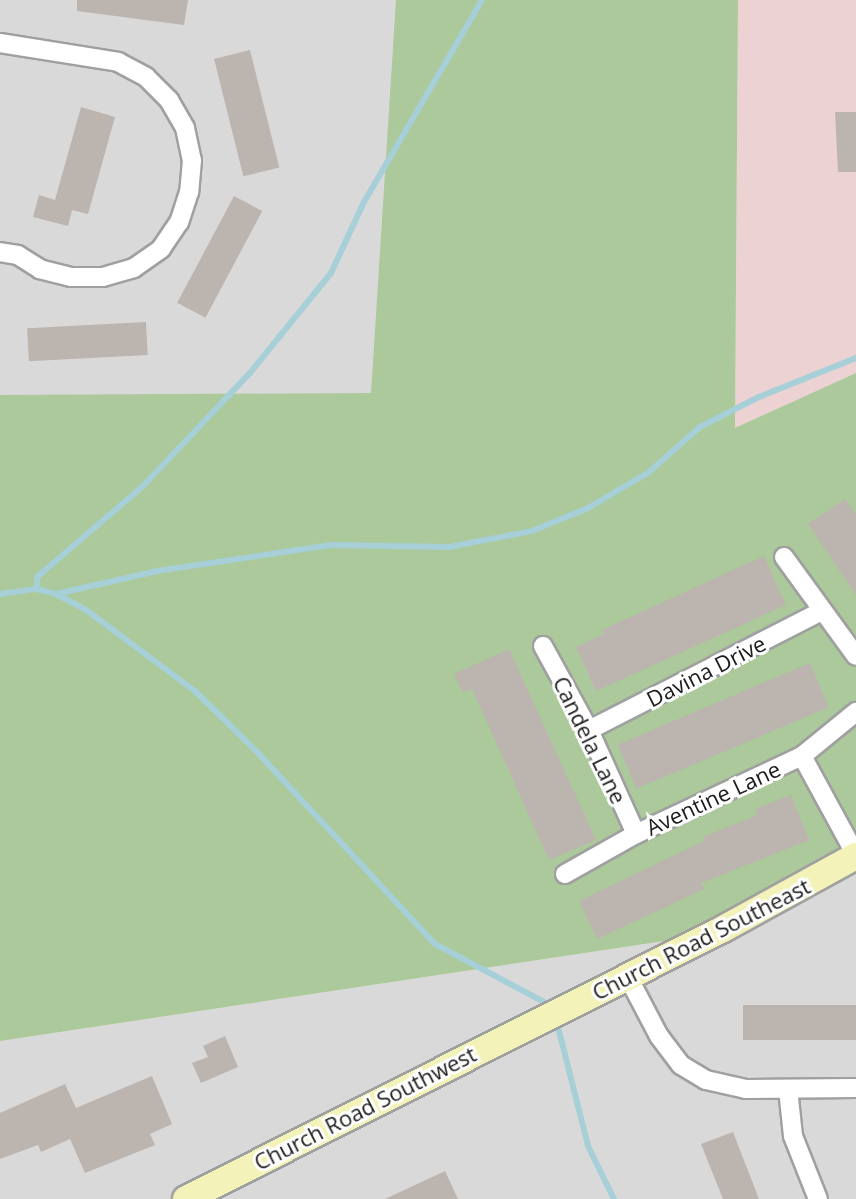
<!DOCTYPE html>
<style>
body{margin:0}
#map{position:relative;width:856px;height:1199px;overflow:hidden;background:#ece8e2;font-family:"Open Sans",sans-serif}
div>[style]{position:absolute}
.residential>*{inset:0;background:#dad9d9;transform-origin:0 0}
.commercial>*{inset:0;background:#ecd2d3}
.forest>*{inset:0;background:#abc99a}
.stream>*{height:6px;margin:-3px;padding:0 3px;transform-origin:3px;border-radius:3px;background:#a6cfd7}
.building>*{inset:0;background:#bcb4af;transform-origin:0 0}
.roads{filter:drop-shadow(2px 0 #a0a0a0) drop-shadow(-2px 0 #a0a0a0) drop-shadow(0 2px #a0a0a0) drop-shadow(0 -2px #a0a0a0)}
.street>*{height:18px;margin:-9px;padding:0 9px;transform-origin:9px;border-radius:9px;background:#fff}
.secondary>*{height:26px;margin:-13px;padding:0 13px;transform-origin:13px;border-radius:13px;background:#f3f2b9}
span{translate:-50% -50%;white-space:nowrap;text-align:center;line-height:1.15;-webkit-text-stroke:6px #fff;paint-order:stroke}
.street-label{font-size:22px;color:#1c1c1c}
</style>
<div id="map">
<div class="residential">
<div style="left:0;top:0;width:396px;height:395px"></div>
<div style="clip-path:polygon(856px 847px,856px 1199px,0 1199px,0 1041px,678px 939px)"></div>
</div>
<div class="commercial">
<div style="clip-path:polygon(738px 0,856px 0,856px 373px,735px 429px)"></div>
</div>
<div class="forest">
<div style="clip-path:polygon(396px 0,738px 0,735px 428px,856px 373px,856px 847px,678px 939px,0 1041px,0 395px,371px 393px)"></div>
</div>
<div class="stream">
<div style="left:37px;top:589px;width:12px;rotate:-90deg"></div>
<div style="left:37px;top:577px;width:140px;rotate:-40.6deg"></div>
<div style="left:143px;top:486px;width:156px;rotate:-46.6deg"></div>
<div style="left:250px;top:373px;width:129px;rotate:-51deg"></div>
<div style="left:331px;top:273px;width:78px;rotate:-65.1deg"></div>
<div style="left:364px;top:202px;width:234px;rotate:-59.7deg"></div>
<div style="left:0;top:594px;width:37px;rotate:-8deg"></div>
<div style="left:37px;top:589px;width:20px;rotate:15deg"></div>
<div style="left:56px;top:594px;width:34px;rotate:28deg"></div>
<div style="left:86px;top:610px;width:136px;rotate:36.6deg"></div>
<div style="left:195px;top:691px;width:88px;rotate:44.5deg"></div>
<div style="left:258px;top:753px;width:260px;rotate:47.2deg"></div>
<div style="left:435px;top:944px;width:123px;rotate:28deg"></div>
<div style="left:56px;top:594px;width:104px;rotate:-12.8deg"></div>
<div style="left:157px;top:571px;width:176px;rotate:-8.5deg"></div>
<div style="left:331px;top:545px;width:118px;rotate:1deg"></div>
<div style="left:449px;top:547px;width:85px;rotate:-10.9deg"></div>
<div style="left:532px;top:531px;width:61px;rotate:-22.3deg"></div>
<div style="left:588px;top:508px;width:71px;rotate:-30.5deg"></div>
<div style="left:649px;top:472px;width:68px;rotate:-41.4deg"></div>
<div style="left:700px;top:427px;width:66px;rotate:-27deg"></div>
<div style="left:759px;top:397px;width:105px;rotate:-21.9deg"></div>
<div style="left:559px;top:1031px;width:119px;rotate:75.8deg"></div>
<div style="left:588px;top:1146px;width:59px;rotate:63.9deg"></div>
</div>
<div class="building">
<div style="clip-path:polygon(77px 0,188px 0,184px 25px,77px 11px)"></div>
<div style="left:250px;top:50px;width:121px;height:37px;rotate:76deg"></div>
<div style="clip-path:polygon(81px 107px,115px 117px,88px 214px,72px 210px,68px 226px,33px 217px,39px 195px,55px 200px)"></div>
<div style="clip-path:polygon(835px 112px,856px 112px,856px 172px,838px 172px)"></div>
<div style="left:234px;top:196px;width:32px;height:121px;rotate:28deg"></div>
<div style="left:146px;top:322px;width:33px;height:119px;rotate:87deg"></div>
<div style="clip-path:polygon(845px 499px,856px 514px,856px 595px,808px 524px)"></div>
<div style="clip-path:polygon(764px 556px,786px 605px,596px 691px,576px 647px,604px 634px,602px 630px)"></div>
<div style="clip-path:polygon(509px 649px,596px 840px,549px 860px,472px 689px,463px 693px,454px 674px)"></div>
<div style="left:810px;top:663px;width:48px;height:209px;rotate:67deg"></div>
<div style="clip-path:polygon(791px 795px,809px 840px,701px 883px,704px 889px,597px 939px,579px 901px,704px 841px,703px 837px,758px 815px,755px 809px)"></div>
<div style="left:856px;top:1005px;width:35px;height:113px;rotate:90deg"></div>
<div style="clip-path:polygon(225px 1036px,238px 1067px,201px 1083px,192px 1063px,208px 1057px,203px 1046px)"></div>
<div style="clip-path:polygon(152px 1076px,172px 1124px,150px 1134px,155px 1145px,85px 1173px,70px 1139px,41px 1152px,38px 1145px,0 1159px,0 1113px,65px 1084px,76px 1108px)"></div>
<div style="clip-path:polygon(733px 1132px,759px 1199px,723px 1199px,701px 1144px)"></div>
<div style="clip-path:polygon(445px 1171px,458px 1199px,385px 1199px)"></div>
</div>
<div class="roads">
<div class="street">
<div style="left:0;top:43px;width:120px;rotate:9.1deg"></div>
<div style="left:118px;top:62px;width:32px;rotate:28deg"></div>
<div style="left:146px;top:77px;width:33px;rotate:45deg"></div>
<div style="left:169px;top:100px;width:32px;rotate:60deg"></div>
<div style="left:185px;top:128px;width:33px;rotate:78deg"></div>
<div style="left:192px;top:160px;width:32px;rotate:95deg"></div>
<div style="left:189px;top:192px;width:32px;rotate:108deg"></div>
<div style="left:179px;top:222px;width:32px;rotate:124deg"></div>
<div style="left:161px;top:249px;width:33px;rotate:145deg"></div>
<div style="left:134px;top:268px;width:32px;rotate:164deg"></div>
<div style="left:103px;top:277px;width:32px;rotate:180deg"></div>
<div style="left:71px;top:277px;width:32px;rotate:-166deg"></div>
<div style="left:40px;top:269px;width:26px;rotate:-148deg"></div>
<div style="left:18px;top:255px;width:18px;rotate:-171deg"></div>
<div style="left:784px;top:557px;width:122px;rotate:54deg"></div>
<div style="left:543px;top:646px;width:96px;rotate:61.3deg"></div>
<div style="left:589px;top:730px;width:114px;rotate:65.7deg"></div>
<div style="left:589px;top:730px;width:262px;rotate:-27.1deg"></div>
<div style="left:802px;top:756px;width:113px;rotate:61.4deg"></div>
<div style="left:565px;top:874px;width:81px;rotate:-29.4deg"></div>
<div style="left:636px;top:834px;width:183px;rotate:-25.2deg"></div>
<div style="left:802px;top:756px;width:70px;rotate:-39.2deg"></div>
<div style="left:628px;top:977px;width:67px;rotate:62.3deg"></div>
<div style="left:659px;top:1036px;width:36px;rotate:53deg"></div>
<div style="left:681px;top:1065px;width:29px;rotate:31deg"></div>
<div style="left:706px;top:1080px;width:41px;rotate:12.7deg"></div>
<div style="left:746px;top:1089px;width:110px;rotate:-0.5deg"></div>
<div style="left:788px;top:1089px;width:47px;rotate:83.9deg"></div>
<div style="left:793px;top:1136px;width:68px;rotate:68.4deg"></div>
</div>
<div class="secondary">
<div style="left:186px;top:1199px;width:601px;rotate:-26.69deg"></div>
<div style="left:723px;top:929px;width:152px;rotate:-28.8deg"></div>
</div>
</div>
<div class="street-label">
<span style="left:706px;top:671px;rotate:-27deg">Davina Drive</span>
<span style="left:590px;top:740px;rotate:64deg">Candela Lane</span>
<span style="left:713px;top:798px;rotate:-25deg">Aventine Lane</span>
<span style="left:701px;top:939px;rotate:-27deg">Church Road Southeast</span>
<span style="left:365px;top:1108px;rotate:-27deg">Church Road Southwest</span>
</div>
</div>
